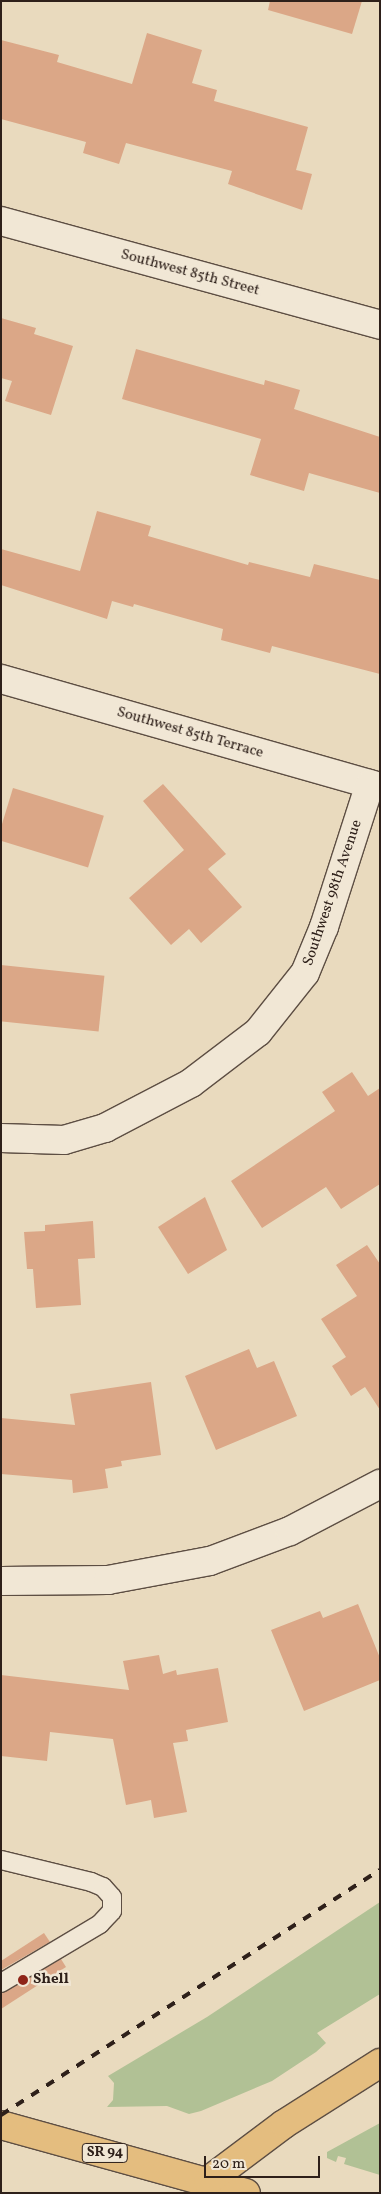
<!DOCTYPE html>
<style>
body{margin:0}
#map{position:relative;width:381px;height:2194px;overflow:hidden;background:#e9dabe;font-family:Vollkorn,serif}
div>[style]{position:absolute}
.green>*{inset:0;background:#b1c195}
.building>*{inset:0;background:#dba787;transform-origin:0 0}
.roads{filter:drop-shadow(1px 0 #5d4e43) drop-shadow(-1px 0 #5d4e43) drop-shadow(0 1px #5d4e43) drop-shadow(0 -1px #5d4e43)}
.service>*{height:18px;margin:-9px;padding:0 9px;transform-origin:9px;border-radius:9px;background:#f1e7d5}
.minor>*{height:28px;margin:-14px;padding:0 14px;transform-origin:14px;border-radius:14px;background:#f1e7d5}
.primary>*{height:28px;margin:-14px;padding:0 14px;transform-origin:14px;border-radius:14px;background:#e4bd7f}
.motorway>*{height:28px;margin:-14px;padding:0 14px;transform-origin:14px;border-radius:14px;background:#e4bd7f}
.rail>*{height:4px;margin-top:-2px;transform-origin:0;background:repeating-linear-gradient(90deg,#2e201a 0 9px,transparent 0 18px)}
.dots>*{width:14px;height:14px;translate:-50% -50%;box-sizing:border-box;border:2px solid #f1e7d5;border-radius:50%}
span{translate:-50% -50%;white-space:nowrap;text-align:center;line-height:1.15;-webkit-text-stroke:5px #f1e7d5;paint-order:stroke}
.shield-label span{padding:1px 4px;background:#f1e7d5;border:1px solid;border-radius:4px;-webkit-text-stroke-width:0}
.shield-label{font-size:14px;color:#2e201a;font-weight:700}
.street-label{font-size:15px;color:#2e201a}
.poi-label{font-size:15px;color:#2e201a;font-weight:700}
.left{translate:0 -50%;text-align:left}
.frame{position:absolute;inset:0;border:2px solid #2e201a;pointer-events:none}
.scale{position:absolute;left:204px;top:2156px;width:116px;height:22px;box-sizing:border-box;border:2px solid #2e201a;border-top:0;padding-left:6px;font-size:15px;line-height:18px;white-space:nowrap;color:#2e201a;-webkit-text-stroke:4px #f1e7d5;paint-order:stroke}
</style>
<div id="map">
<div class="green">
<div style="clip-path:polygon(380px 1902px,380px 1994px,317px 2033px,326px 2043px,316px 2052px,272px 2081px,201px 2111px,189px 2114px,167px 2106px,107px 2107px,113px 2100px,114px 2083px,108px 2076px,207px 2017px)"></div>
<div style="clip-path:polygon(380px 2123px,380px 2175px,344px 2164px,346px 2158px,338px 2156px,336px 2162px,327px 2158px,327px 2152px)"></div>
</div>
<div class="building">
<div style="clip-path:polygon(270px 1px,362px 1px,352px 34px,268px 10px)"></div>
<div style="clip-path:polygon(147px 33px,202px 50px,192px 83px,217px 90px,214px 101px,308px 127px,296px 170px,312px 174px,302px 210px,228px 184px,232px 171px,126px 143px,119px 164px,83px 153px,86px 142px,1px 119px,1px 40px,59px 55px,57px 62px,132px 84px)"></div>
<div style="clip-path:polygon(1px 318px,36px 328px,34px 334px,73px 346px,51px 415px,5px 401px,12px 381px,1px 378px)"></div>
<div style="clip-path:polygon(136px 349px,264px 385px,265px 380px,300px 390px,294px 409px,380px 437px,380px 493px,309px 473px,304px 491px,250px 475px,261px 439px,122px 399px)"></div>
<div style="clip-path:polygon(97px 511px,151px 526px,148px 536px,248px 565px,249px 562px,310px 577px,314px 564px,380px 580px,380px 674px,272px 646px,270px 653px,221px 640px,223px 629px,134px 604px,133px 607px,112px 601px,107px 619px,1px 585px,1px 549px,80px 571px)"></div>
<div style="clip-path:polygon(163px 784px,226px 854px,208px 869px,242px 907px,201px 943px,189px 929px,171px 945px,129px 898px,184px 850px,143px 801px)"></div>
<div style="left:13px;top:788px;width:95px;height:54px;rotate:17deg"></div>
<div style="left:1px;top:965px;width:104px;height:56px;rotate:6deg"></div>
<div style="clip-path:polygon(352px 1072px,368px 1096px,380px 1088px,380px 1184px,341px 1209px,326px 1187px,262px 1228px,231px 1181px,335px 1111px,322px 1092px)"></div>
<div style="clip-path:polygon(205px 1197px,227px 1250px,188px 1274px,158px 1227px)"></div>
<div style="clip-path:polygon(93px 1221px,95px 1258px,78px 1259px,81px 1305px,36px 1308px,33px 1269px,27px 1269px,24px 1232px,45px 1231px,45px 1225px)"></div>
<div style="clip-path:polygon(367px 1245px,380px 1264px,380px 1410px,365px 1387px,351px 1396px,332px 1366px,346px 1357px,321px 1319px,357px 1296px,336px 1265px)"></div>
<div style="clip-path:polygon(249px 1349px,257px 1368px,274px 1361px,297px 1416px,216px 1450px,185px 1376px)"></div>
<div style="clip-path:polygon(151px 1382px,161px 1455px,121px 1461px,122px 1466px,105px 1469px,108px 1488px,73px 1493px,72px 1480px,1px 1474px,1px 1418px,75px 1425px,70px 1394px)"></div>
<div style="clip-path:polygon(358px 1604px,380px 1658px,380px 1680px,304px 1711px,271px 1630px,320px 1611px,323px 1618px)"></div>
<div style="clip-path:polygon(159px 1655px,163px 1674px,176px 1670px,177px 1675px,218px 1668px,228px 1722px,186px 1730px,188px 1741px,173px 1743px,187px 1812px,154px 1818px,151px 1800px,126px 1805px,113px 1739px,50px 1732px,47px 1761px,1px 1756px,1px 1675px,129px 1690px,123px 1661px)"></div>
<div style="clip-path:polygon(44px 1933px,50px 1942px,1px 1970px,1px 1961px)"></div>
<div style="clip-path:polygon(61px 1959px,66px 1967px,1px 2009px,1px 1994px)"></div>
</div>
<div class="roads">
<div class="service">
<div style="left:1px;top:1860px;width:93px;rotate:13.7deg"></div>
<div style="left:91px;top:1882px;width:13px;rotate:23deg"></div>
<div style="left:103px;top:1887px;width:13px;rotate:48deg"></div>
<div style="left:112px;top:1897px;width:14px;rotate:90deg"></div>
<div style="left:112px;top:1911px;width:18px;rotate:133deg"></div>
<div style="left:100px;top:1924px;width:115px;rotate:149.2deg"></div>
</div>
<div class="minor">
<div style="left:1px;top:221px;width:393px;rotate:15.3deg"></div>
<div style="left:1px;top:679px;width:394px;rotate:15.9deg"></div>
<div style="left:1px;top:1138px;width:63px;rotate:1.8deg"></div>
<div style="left:64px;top:1140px;width:43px;rotate:-16.3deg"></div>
<div style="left:105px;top:1128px;width:97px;rotate:-27.6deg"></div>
<div style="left:191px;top:1083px;width:84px;rotate:-37.3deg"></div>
<div style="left:258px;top:1032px;width:75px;rotate:-51.5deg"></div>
<div style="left:305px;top:973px;width:50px;rotate:-67.6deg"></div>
<div style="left:324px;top:927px;width:150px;rotate:-72.2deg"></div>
<div style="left:1px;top:1581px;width:107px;rotate:-0.5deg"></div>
<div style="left:108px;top:1580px;width:104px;rotate:-10.6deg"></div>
<div style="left:210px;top:1561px;width:85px;rotate:-20.6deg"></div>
<div style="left:290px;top:1531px;width:102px;rotate:-27.6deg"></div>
</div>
<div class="primary">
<div style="left:1px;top:2125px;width:254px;rotate:15.5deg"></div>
</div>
<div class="motorway">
<div style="left:208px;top:2181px;width:95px;rotate:-36.9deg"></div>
<div style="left:284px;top:2124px;width:114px;rotate:-32.4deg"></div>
</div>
</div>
<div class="rail">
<div style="left:1px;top:2115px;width:451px;rotate:-32.9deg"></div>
</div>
<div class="dots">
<div style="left:23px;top:1980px;background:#8f2418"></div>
</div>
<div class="shield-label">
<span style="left:105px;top:2153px">SR 94</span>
</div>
<div class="street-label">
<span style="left:190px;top:273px;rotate:15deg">Southwest 85th Street</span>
<span style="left:190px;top:733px;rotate:16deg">Southwest 85th Terrace</span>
<span style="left:333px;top:893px;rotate:-71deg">Southwest 98th Avenue</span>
</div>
<div class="poi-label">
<span class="left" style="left:33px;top:1980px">Shell</span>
</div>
<div class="frame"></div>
<div class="scale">20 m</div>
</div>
